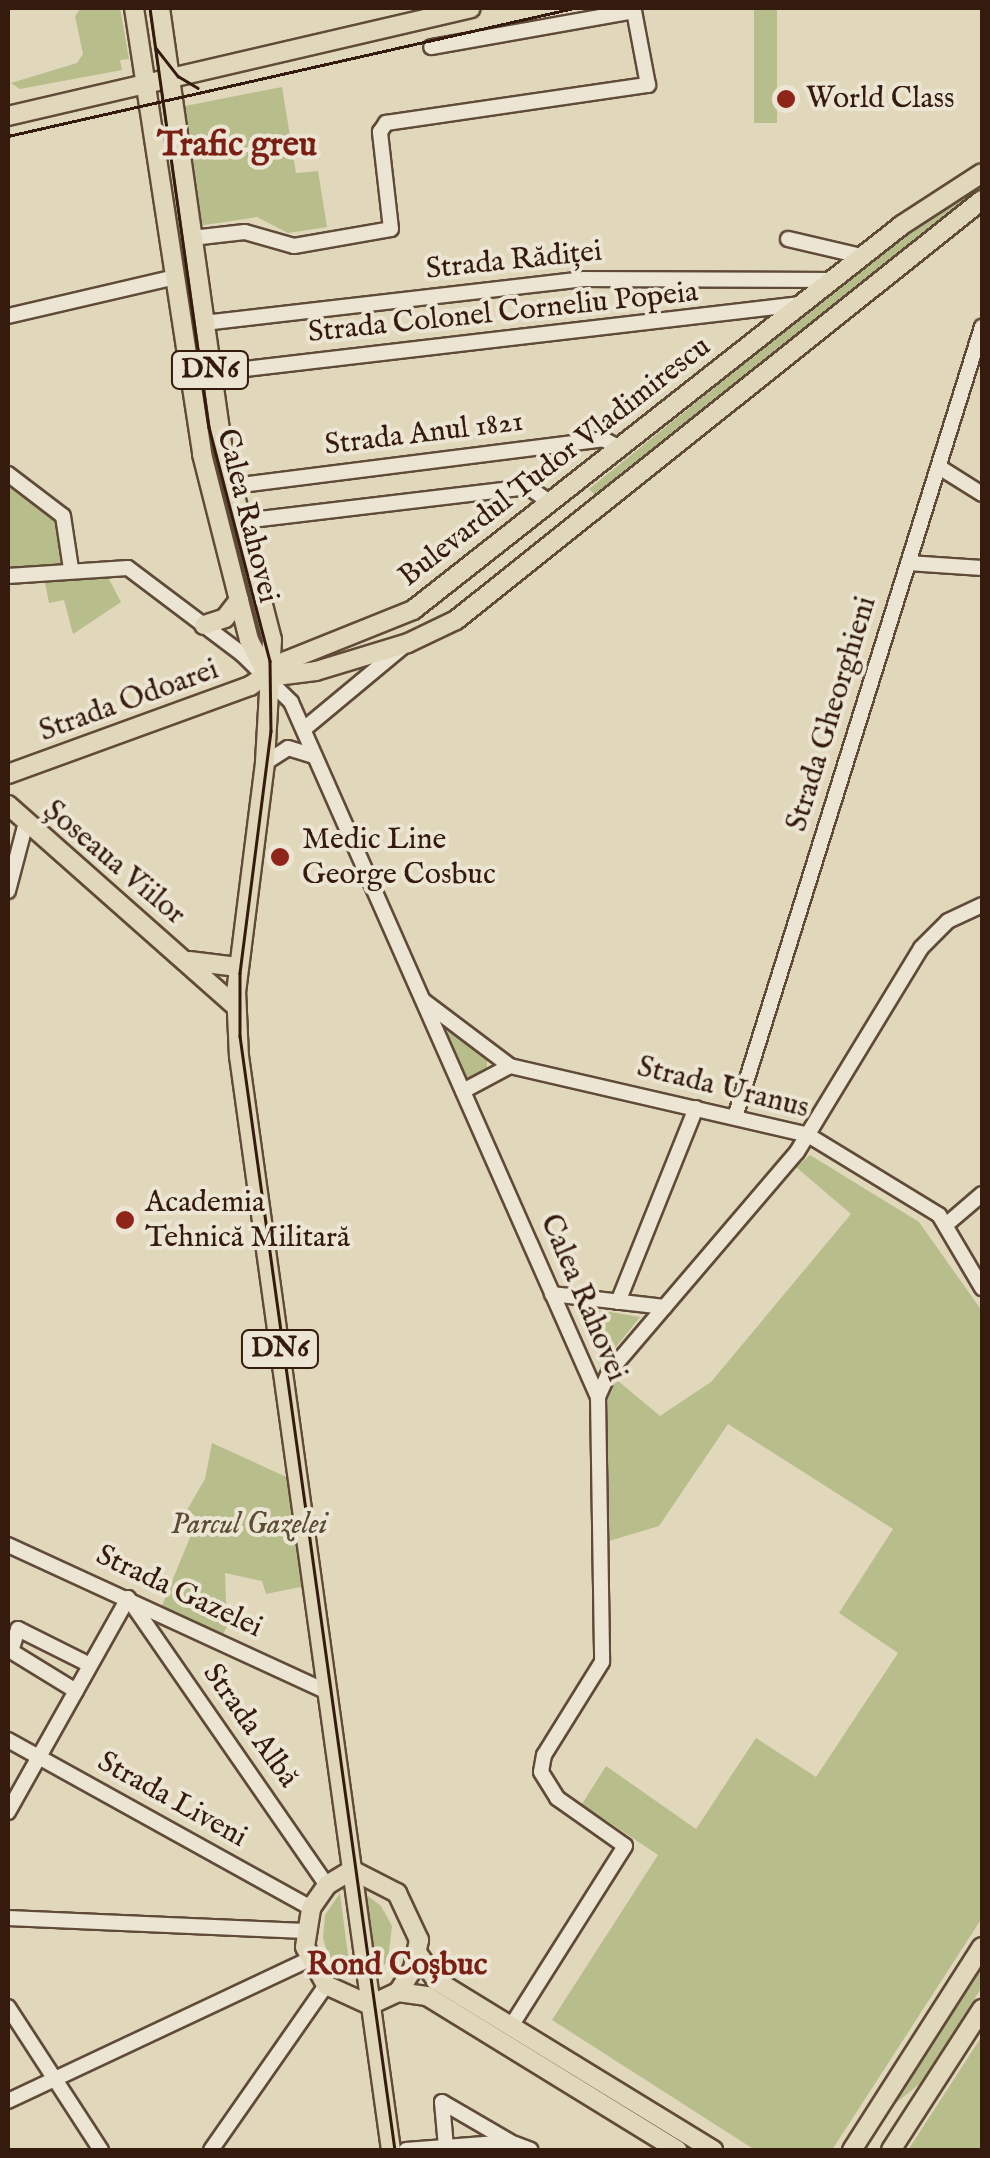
<!DOCTYPE html>
<meta charset="utf-8">
<style>
body{margin:0}
#map{position:relative;width:990px;height:2158px;overflow:hidden;background:#e1d7bb;font-family:"IM FELL English",serif}
div>[style]{position:absolute}
.green>*{inset:0;background:#b8bd8c;transform-origin:0 0}
.roads{filter:drop-shadow(2px 0 #604a38) drop-shadow(-2px 0 #604a38) drop-shadow(0 2px #604a38) drop-shadow(0 -2px #604a38)}
.minor>*{height:14px;margin:-7px;padding:0 7px;transform-origin:7px;border-radius:7px;background:#ece5d3}
.major>*{height:18px;margin:-9px;padding:0 9px;transform-origin:9px;border-radius:9px;background:#e1d7bb}
.tram>*{height:2.5px;margin:-1.25px;padding:0 1.25px;transform-origin:1.25px;border-radius:1.25px;background:#351b0d}
.dots>*{width:28px;height:28px;translate:-50% -50%;box-sizing:border-box;border:5px solid #ece5d3;border-radius:50%}
span{translate:-50% -50%;white-space:nowrap;text-align:center;line-height:1.15;-webkit-text-stroke:8px #ece5d3;paint-order:stroke}
.shield-label span{padding:2px 8px;background:#ece5d3;border:2px solid;border-radius:8px;-webkit-text-stroke-width:0}
.shield-label{font-size:28px;color:#351b0d;font-weight:700}
.poi-label{font-size:30px;color:#351b0d}
.left{translate:0 -50%;text-align:left}
.street-label{font-size:30px;color:#351b0d}
.park-label{font-size:30px;color:#5c4c33;font-style:italic}
.neighbourhood-label{font-size:32px;color:#7a1f14;font-weight:700}
.quarter-label{font-size:35px;color:#7a1f14;font-weight:700}
.frame{position:absolute;inset:0;border:10px solid #351b0d;pointer-events:none}
</style>
<div id="map">
<div class="green">
<div style="clip-path:polygon(81px 8px,120px 8px,129px 59px,120px 60px,122px 70px,20px 89px,11px 83px,77px 63px,83px 54px,75px 16px)"></div>
<div style="left:754px;top:8px;width:23px;height:115px"></div>
<div style="clip-path:polygon(282px 87px,296px 173px,318px 171px,327px 227px,288px 233px,257px 217px,198px 226px,180px 107px)"></div>
<div style="clip-path:polygon(977px 185px,980px 191px,596px 496px,589px 489px,915px 226px)"></div>
<div style="clip-path:polygon(8px 474px,63px 516px,71px 568px,102px 566px,121px 602px,73px 634px,64px 600px,49px 603px,43px 572px,8px 576px)"></div>
<div style="clip-path:polygon(453px 1028px,487px 1054px,487px 1071px,471px 1080px,461px 1075px,443px 1036px)"></div>
<div style="clip-path:polygon(810px 1155px,919px 1222px,982px 1311px,982px 1918px,832px 2150px,755px 2150px,552px 2020px,658px 1855px,582px 1804px,606px 1766px,696px 1829px,756px 1738px,816px 1777px,898px 1653px,839px 1613px,893px 1529px,728px 1424px,659px 1526px,609px 1541px,603px 1397px,617px 1380px,660px 1416px,711px 1382px,851px 1214px,796px 1167px)"></div>
<div style="clip-path:polygon(581px 1307px,640px 1317px,603px 1363px,577px 1313px)"></div>
<div style="clip-path:polygon(212px 1443px,291px 1479px,305px 1586px,266px 1594px,262px 1581px,225px 1573px,227px 1627px,218px 1642px,159px 1613px,198px 1518px,187px 1510px,205px 1479px)"></div>
<div style="clip-path:polygon(340px 1893px,351px 1979px,329px 1959px,323px 1938px,325px 1915px)"></div>
<div style="clip-path:polygon(364px 1893px,381px 1906px,392px 1926px,388px 1960px,376px 1976px)"></div>
<div style="clip-path:polygon(982px 1964px,982px 1987px,922px 2082px,892px 2106px)"></div>
<div style="clip-path:polygon(982px 2035px,982px 2150px,908px 2150px,980px 2039px)"></div>
</div>
<div class="roads">
<div class="minor">
<div style="left:192px;top:238px;width:53px;rotate:-6.5deg"></div>
<div style="left:245px;top:232px;width:51px;rotate:15.9deg"></div>
<div style="left:294px;top:246px;width:98px;rotate:-9.9deg"></div>
<div style="left:391px;top:229px;width:98px;rotate:-96.5deg"></div>
<div style="left:380px;top:132px;width:11px;rotate:-56deg"></div>
<div style="left:386px;top:123px;width:265px;rotate:-8.3deg"></div>
<div style="left:648px;top:85px;width:75px;rotate:-100.7deg"></div>
<div style="left:634px;top:11px;width:206px;rotate:169.9deg"></div>
<div style="left:788px;top:239px;width:75px;rotate:13.1deg"></div>
<div style="left:8px;top:316px;width:167px;rotate:-13.1deg"></div>
<div style="left:204px;top:323px;width:383px;rotate:-6.6deg"></div>
<div style="left:584px;top:279px;width:248px;rotate:0.2deg"></div>
<div style="left:211px;top:373px;width:594px;rotate:-6.67deg"></div>
<div style="left:939px;top:467px;width:51px;rotate:32.1deg"></div>
<div style="left:8px;top:474px;width:69px;rotate:37.4deg"></div>
<div style="left:63px;top:516px;width:54px;rotate:81.4deg"></div>
<div style="left:233px;top:486px;width:373px;rotate:-7.2deg"></div>
<div style="left:603px;top:439px;width:19px;rotate:28deg"></div>
<div style="left:243px;top:521px;width:287px;rotate:-6.8deg"></div>
<div style="left:528px;top:487px;width:28px;rotate:35deg"></div>
<div style="left:908px;top:563px;width:74px;rotate:3.9deg"></div>
<div style="left:8px;top:576px;width:120px;rotate:-3.8deg"></div>
<div style="left:128px;top:568px;width:143px;rotate:37deg"></div>
<div style="left:242px;top:654px;width:69px;rotate:44.4deg"></div>
<div style="left:291px;top:702px;width:760px;rotate:66.17deg"></div>
<div style="left:598px;top:1397px;width:265px;rotate:89.1deg"></div>
<div style="left:602px;top:1662px;width:110px;rotate:121.9deg"></div>
<div style="left:544px;top:1755px;width:17px;rotate:100deg"></div>
<div style="left:541px;top:1772px;width:31px;rotate:58deg"></div>
<div style="left:557px;top:1798px;width:83px;rotate:35.2deg"></div>
<div style="left:625px;top:1846px;width:213px;rotate:122.3deg"></div>
<div style="left:304px;top:729px;width:130px;rotate:-39.7deg"></div>
<div style="left:265px;top:763px;width:27px;rotate:-33deg"></div>
<div style="left:288px;top:748px;width:28px;rotate:17deg"></div>
<div style="left:8px;top:891px;width:67px;rotate:-75.3deg"></div>
<div style="left:424px;top:1001px;width:108px;rotate:37.1deg"></div>
<div style="left:510px;top:1066px;width:306px;rotate:13deg"></div>
<div style="left:808px;top:1135px;width:153px;rotate:31.4deg"></div>
<div style="left:939px;top:1215px;width:85px;rotate:59.5deg"></div>
<div style="left:463px;top:1091px;width:53px;rotate:-28deg"></div>
<div style="left:735px;top:1117px;width:828px;rotate:-72.64deg"></div>
<div style="left:947px;top:1224px;width:46px;rotate:-40.6deg"></div>
<div style="left:552px;top:1294px;width:113px;rotate:6.6deg"></div>
<div style="left:618px;top:1302px;width:209px;rotate:-68.1deg"></div>
<div style="left:598px;top:1397px;width:27px;rotate:-66deg"></div>
<div style="left:609px;top:1372px;width:289px;rotate:-49.5deg"></div>
<div style="left:797px;top:1152px;width:239px;rotate:-58.7deg"></div>
<div style="left:921px;top:948px;width:38px;rotate:-45deg"></div>
<div style="left:948px;top:921px;width:38px;rotate:-25deg"></div>
<div style="left:8px;top:1545px;width:352px;rotate:24.7deg"></div>
<div style="left:76px;top:1691px;width:76px;rotate:-148.4deg"></div>
<div style="left:11px;top:1651px;width:23px;rotate:-72deg"></div>
<div style="left:18px;top:1629px;width:80px;rotate:26.6deg"></div>
<div style="left:8px;top:1740px;width:346px;rotate:29deg"></div>
<div style="left:8px;top:1812px;width:245px;rotate:-60.7deg"></div>
<div style="left:128px;top:1598px;width:349px;rotate:55.3deg"></div>
<div style="left:8px;top:1918px;width:297px;rotate:2.5deg"></div>
<div style="left:8px;top:2007px;width:171px;rotate:57deg"></div>
<div style="left:8px;top:2101px;width:331px;rotate:-25.2deg"></div>
<div style="left:446px;top:2147px;width:45px;rotate:-95.1deg"></div>
<div style="left:442px;top:2102px;width:78px;rotate:30.2deg"></div>
<div style="left:211px;top:2150px;width:201px;rotate:-55.1deg"></div>
<div style="left:406px;top:2150px;width:104px;rotate:-4.4deg"></div>
<div style="left:510px;top:2142px;width:22px;rotate:21deg"></div>
</div>
<div class="major">
<div style="left:134px;top:8px;width:451px;rotate:81.3deg"></div>
<div style="left:202px;top:454px;width:192px;rotate:75.8deg"></div>
<div style="left:249px;top:640px;width:42px;rotate:62.8deg"></div>
<div style="left:160px;top:8px;width:445px;rotate:81.9deg"></div>
<div style="left:223px;top:449px;width:197px;rotate:75.6deg"></div>
<div style="left:272px;top:640px;width:123px;rotate:93.3deg"></div>
<div style="left:265px;top:763px;width:230px;rotate:97.2deg"></div>
<div style="left:236px;top:991px;width:65px;rotate:87.4deg"></div>
<div style="left:239px;top:1056px;width:1105px;rotate:82.09deg"></div>
<div style="left:8px;top:116px;width:475px;rotate:-13.1deg"></div>
<div style="left:204px;top:625px;width:22px;rotate:-18deg"></div>
<div style="left:225px;top:618px;width:23px;rotate:-52deg"></div>
<div style="left:268px;top:677px;width:48px;rotate:-7.1deg"></div>
<div style="left:316px;top:671px;width:96px;rotate:-16.9deg"></div>
<div style="left:408px;top:643px;width:53px;rotate:-25.6deg"></div>
<div style="left:456px;top:620px;width:673px;rotate:-38.61deg"></div>
<div style="left:8px;top:774px;width:258px;rotate:-20deg"></div>
<div style="left:250px;top:686px;width:44px;rotate:-34.8deg"></div>
<div style="left:286px;top:661px;width:137px;rotate:-21.9deg"></div>
<div style="left:413px;top:610px;width:622px;rotate:-38.21deg"></div>
<div style="left:902px;top:225px;width:95px;rotate:-33deg"></div>
<div style="left:8px;top:805px;width:303px;rotate:41.5deg"></div>
<div style="left:189px;top:961px;width:49px;rotate:7deg"></div>
<div style="left:352px;top:1870px;width:51px;rotate:27.1deg"></div>
<div style="left:397px;top:1893px;width:52px;rotate:64.9deg"></div>
<div style="left:419px;top:1940px;width:30px;rotate:102deg"></div>
<div style="left:413px;top:1969px;width:27px;rotate:123deg"></div>
<div style="left:398px;top:1992px;width:31px;rotate:155deg"></div>
<div style="left:370px;top:2005px;width:48px;rotate:-155.6deg"></div>
<div style="left:326px;top:1985px;width:43px;rotate:-118.9deg"></div>
<div style="left:305px;top:1947px;width:39px;rotate:-81deg"></div>
<div style="left:311px;top:1908px;width:28px;rotate:-55deg"></div>
<div style="left:327px;top:1885px;width:29px;rotate:-31deg"></div>
<div style="left:418px;top:1954px;width:33px;rotate:55deg"></div>
<div style="left:437px;top:1981px;width:324px;rotate:31.5deg"></div>
<div style="left:398px;top:1992px;width:29px;rotate:8deg"></div>
<div style="left:427px;top:1996px;width:294px;rotate:31.6deg"></div>
<div style="left:852px;top:2150px;width:241px;rotate:-57.4deg"></div>
<div style="left:891px;top:2150px;width:168px;rotate:-57.2deg"></div>
</div>
</div>
<div class="tram">
<div style="left:150px;top:8px;width:423px;rotate:82deg"></div>
<div style="left:209px;top:427px;width:242px;rotate:75.4deg"></div>
<div style="left:270px;top:661px;width:70px;rotate:89.2deg"></div>
<div style="left:271px;top:731px;width:244px;rotate:97.3deg"></div>
<div style="left:240px;top:973px;width:63px;rotate:90deg"></div>
<div style="left:240px;top:1036px;width:1125px;rotate:82.08deg"></div>
<div style="left:156px;top:48px;width:36px;rotate:52deg"></div>
<div style="left:178px;top:76px;width:23px;rotate:31deg"></div>
<div style="left:8px;top:136px;width:580px;rotate:-12.74deg"></div>
</div>
<div class="dots">
<div style="left:786px;top:99px;background:#8f2418"></div>
<div style="left:280px;top:857px;background:#8f2418"></div>
<div style="left:125px;top:1220px;background:#8f2418"></div>
</div>
<div class="shield-label">
<span style="left:210px;top:370px">DN6</span>
<span style="left:280px;top:1349px">DN6</span>
</div>
<div class="poi-label">
<span class="left" style="left:806px;top:99px">World Class</span>
<span class="left" style="left:302px;top:857px">Medic Line<br>George Cosbuc</span>
<span class="left" style="left:145px;top:1220px">Academia<br>Tehnică Militară</span>
</div>
<div class="street-label">
<span style="left:514px;top:261px;rotate:-6deg">Strada Rădiței</span>
<span style="left:503px;top:313px;rotate:-6deg">Strada Colonel Corneliu Popeia</span>
<span style="left:424px;top:434px;rotate:-7deg">Strada Anul 1821</span>
<span style="left:555px;top:462px;rotate:-38deg">Bulevardul Tudor Vladimirescu</span>
<span style="left:247px;top:516px;rotate:76deg">Calea Rahovei</span>
<span style="left:129px;top:701px;rotate:-20deg">Strada Odoarei</span>
<span style="left:832px;top:714px;rotate:-73deg">Strada Gheorghieni</span>
<span style="left:114px;top:863px;rotate:40deg">Șoseaua Viilor</span>
<span style="left:723px;top:1088px;rotate:14deg">Strada Uranus</span>
<span style="left:583px;top:1298px;rotate:67deg">Calea Rahovei</span>
<span style="left:179px;top:1592px;rotate:25deg">Strada Gazelei</span>
<span style="left:250px;top:1726px;rotate:55deg">Strada Albă</span>
<span style="left:172px;top:1800px;rotate:29deg">Strada Liveni</span>
</div>
<div class="park-label">
<span style="left:249px;top:1525px">Parcul Gazelei</span>
</div>
<div class="neighbourhood-label">
<span style="left:397px;top:1966px">Rond Coșbuc</span>
</div>
<div class="quarter-label">
<span style="left:237px;top:146px">Trafic greu</span>
</div>
<div class="frame"></div>
</div>
